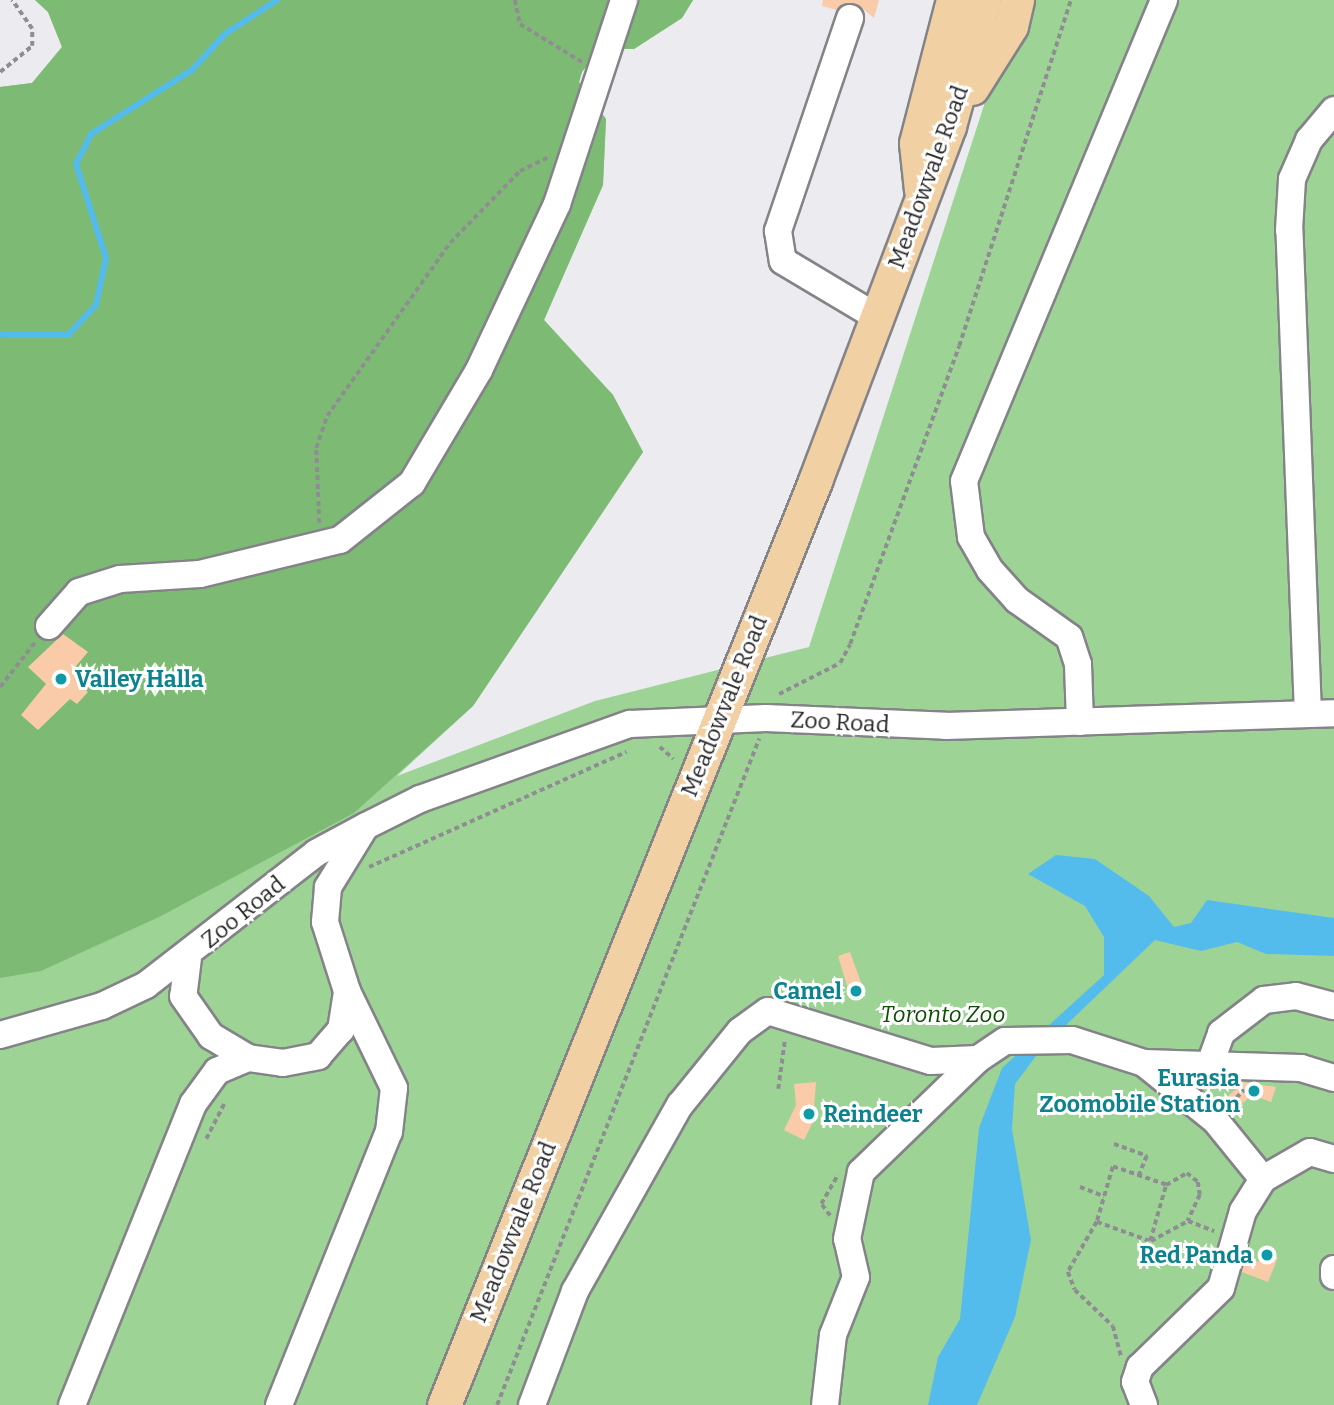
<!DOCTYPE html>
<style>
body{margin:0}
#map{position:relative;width:1334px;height:1405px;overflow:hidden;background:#ebebf0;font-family:Bitter,serif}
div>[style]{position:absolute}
.green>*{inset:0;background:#9dd495}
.forest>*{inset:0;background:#7dbb75}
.water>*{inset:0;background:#54bced}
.stream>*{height:6px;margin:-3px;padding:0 3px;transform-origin:3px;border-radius:3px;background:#54bced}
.building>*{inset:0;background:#facba8}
.path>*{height:3.5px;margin-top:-1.75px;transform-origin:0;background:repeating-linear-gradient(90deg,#8e8e92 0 5px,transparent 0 8.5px)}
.roads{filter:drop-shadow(2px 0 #838388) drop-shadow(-2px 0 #838388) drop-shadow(0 2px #838388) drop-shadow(0 -2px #838388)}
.minor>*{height:26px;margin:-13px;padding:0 13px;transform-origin:13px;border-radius:13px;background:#fff}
.major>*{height:33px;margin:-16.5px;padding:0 16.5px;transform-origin:16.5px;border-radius:16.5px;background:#f1d0a3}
.dots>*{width:19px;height:19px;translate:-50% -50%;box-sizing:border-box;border:4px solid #fff;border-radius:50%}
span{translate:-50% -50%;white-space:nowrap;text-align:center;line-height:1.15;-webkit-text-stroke:6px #fff;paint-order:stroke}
.street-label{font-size:23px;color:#252527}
.culture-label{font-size:23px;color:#0d838f;font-weight:700}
.left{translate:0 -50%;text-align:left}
.right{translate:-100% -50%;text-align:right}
.park-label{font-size:23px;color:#0e4f05;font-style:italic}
</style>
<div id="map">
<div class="green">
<div style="clip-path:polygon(35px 0,693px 0,682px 18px,634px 49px,601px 48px,582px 72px,579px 82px,606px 119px,603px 185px,544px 320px,613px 395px,643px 452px,473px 706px,397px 776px,595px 701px,809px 647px,1018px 0,1334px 0,1334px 1405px,0 1405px,0 87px,32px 83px,62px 47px,48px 12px)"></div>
</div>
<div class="forest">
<div style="clip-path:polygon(35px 0,693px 0,682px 18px,634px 49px,601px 48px,582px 72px,579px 82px,606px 119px,603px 185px,544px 320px,613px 395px,643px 452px,473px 706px,354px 813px,161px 916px,41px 971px,0 978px,0 87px,32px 83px,62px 47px,48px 12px)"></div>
</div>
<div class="water">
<div style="clip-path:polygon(1056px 855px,1095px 859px,1149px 896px,1174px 927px,1191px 923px,1207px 900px,1334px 918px,1334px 956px,1266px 954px,1237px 942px,1201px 951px,1155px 940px,1042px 1048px,1015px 1084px,1012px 1129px,1031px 1240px,1015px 1317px,977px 1405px,928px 1405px,938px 1357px,960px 1319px,979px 1128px,1002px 1068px,1104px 975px,1104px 937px,1085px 906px,1028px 874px)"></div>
</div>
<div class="stream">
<div style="left:0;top:334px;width:68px;rotate:0.8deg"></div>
<div style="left:68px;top:335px;width:41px;rotate:-47deg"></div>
<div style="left:96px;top:305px;width:48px;rotate:-78deg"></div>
<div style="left:106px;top:258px;width:99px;rotate:-107.7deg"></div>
<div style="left:76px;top:164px;width:34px;rotate:-63deg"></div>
<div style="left:91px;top:134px;width:120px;rotate:-32.4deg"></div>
<div style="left:192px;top:70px;width:49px;rotate:-47.5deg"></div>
<div style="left:225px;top:34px;width:62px;rotate:-33.2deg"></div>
</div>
<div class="building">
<div style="clip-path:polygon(823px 0,879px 0,874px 18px,856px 3px,837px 10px,822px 6px)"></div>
<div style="clip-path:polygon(63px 634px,88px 652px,76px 666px,86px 675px,78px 683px,88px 692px,77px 704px,70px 699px,38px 730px,21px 715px,46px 684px,28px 667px)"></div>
<div style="clip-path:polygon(850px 952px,866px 996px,851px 999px,838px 956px)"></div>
<div style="clip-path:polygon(816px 1082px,813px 1122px,804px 1140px,784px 1130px,796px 1105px,794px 1084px)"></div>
<div style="clip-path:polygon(1244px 1082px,1276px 1087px,1271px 1102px,1252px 1095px,1237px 1108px,1227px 1097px)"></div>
<div style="clip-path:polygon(1263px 1251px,1278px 1257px,1268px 1282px,1242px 1272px,1246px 1257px,1259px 1262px)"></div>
</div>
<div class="path">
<div style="left:515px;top:0;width:25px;rotate:78deg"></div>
<div style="left:520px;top:24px;width:73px;rotate:31.5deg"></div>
<div style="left:0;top:72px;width:41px;rotate:-39.1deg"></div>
<div style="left:32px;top:46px;width:17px;rotate:-90deg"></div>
<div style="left:32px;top:29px;width:35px;rotate:-125deg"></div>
<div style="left:319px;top:523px;width:75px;rotate:-92.3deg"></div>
<div style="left:316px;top:448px;width:34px;rotate:-71deg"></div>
<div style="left:327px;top:416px;width:212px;rotate:-54.6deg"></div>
<div style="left:450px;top:243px;width:100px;rotate:-45.8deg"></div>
<div style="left:520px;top:171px;width:32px;rotate:-26deg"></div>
<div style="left:0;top:687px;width:58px;rotate:-52deg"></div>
<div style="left:779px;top:694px;width:68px;rotate:-26.9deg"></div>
<div style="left:840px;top:663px;width:21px;rotate:-62deg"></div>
<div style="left:850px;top:644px;width:317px;rotate:-69.9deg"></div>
<div style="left:959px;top:346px;width:364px;rotate:-72.1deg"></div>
<div style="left:660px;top:747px;width:18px;rotate:41deg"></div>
<div style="left:369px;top:867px;width:282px;rotate:-24.1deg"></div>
<div style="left:778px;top:1089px;width:51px;rotate:-82.2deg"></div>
<div style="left:1230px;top:1104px;width:20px;rotate:-45deg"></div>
<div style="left:206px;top:1139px;width:42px;rotate:-62.8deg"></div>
<div style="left:1114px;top:1144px;width:35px;rotate:20deg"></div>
<div style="left:1147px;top:1156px;width:22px;rotate:112deg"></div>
<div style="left:1166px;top:1185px;width:24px;rotate:-30deg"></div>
<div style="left:1187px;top:1173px;width:14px;rotate:39deg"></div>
<div style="left:1198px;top:1182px;width:13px;rotate:81deg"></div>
<div style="left:1200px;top:1195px;width:29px;rotate:115deg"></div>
<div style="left:1080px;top:1187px;width:26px;rotate:21deg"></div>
<div style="left:830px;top:1216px;width:15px;rotate:-127deg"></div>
<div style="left:821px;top:1204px;width:34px;rotate:-60deg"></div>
<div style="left:1097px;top:1222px;width:56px;rotate:19.7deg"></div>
<div style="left:1150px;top:1241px;width:58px;rotate:-74.1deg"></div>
<div style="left:1166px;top:1185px;width:56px;rotate:-161.2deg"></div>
<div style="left:1113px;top:1167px;width:57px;rotate:106.2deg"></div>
<div style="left:1097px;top:1222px;width:58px;rotate:120.1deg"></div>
<div style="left:1068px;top:1272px;width:19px;rotate:69deg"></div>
<div style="left:1075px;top:1290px;width:52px;rotate:43.5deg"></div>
<div style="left:1113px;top:1326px;width:31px;rotate:75deg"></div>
<div style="left:1151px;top:1241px;width:42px;rotate:-28.4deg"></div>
<div style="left:1188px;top:1221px;width:28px;rotate:21deg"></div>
<div style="left:497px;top:1405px;width:716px;rotate:-68.53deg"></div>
</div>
<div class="roads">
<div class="minor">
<div style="left:850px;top:18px;width:225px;rotate:108.7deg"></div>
<div style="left:778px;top:231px;width:30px;rotate:81deg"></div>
<div style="left:783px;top:261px;width:109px;rotate:30.8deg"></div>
<div style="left:49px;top:626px;width:45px;rotate:-48.6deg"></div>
<div style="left:79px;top:592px;width:43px;rotate:-17.6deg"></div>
<div style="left:120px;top:579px;width:80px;rotate:-3.6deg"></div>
<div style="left:200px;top:574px;width:144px;rotate:-13.7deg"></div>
<div style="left:340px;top:540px;width:92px;rotate:-38.4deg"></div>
<div style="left:412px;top:483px;width:131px;rotate:-59.3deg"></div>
<div style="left:479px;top:370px;width:183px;rotate:-64.8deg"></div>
<div style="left:557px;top:204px;width:215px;rotate:-71.8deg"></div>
<div style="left:1308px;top:714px;width:484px;rotate:-92.2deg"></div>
<div style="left:1289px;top:230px;width:51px;rotate:-86.6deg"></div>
<div style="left:1292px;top:179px;width:43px;rotate:-66.4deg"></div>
<div style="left:1309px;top:140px;width:39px;rotate:-50deg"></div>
<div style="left:1080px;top:722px;width:58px;rotate:-92deg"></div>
<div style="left:1078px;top:664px;width:28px;rotate:-108deg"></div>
<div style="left:1069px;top:637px;width:64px;rotate:-144.6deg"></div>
<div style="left:1017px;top:600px;width:40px;rotate:-132deg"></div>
<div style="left:990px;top:570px;width:38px;rotate:-120deg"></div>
<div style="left:971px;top:537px;width:56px;rotate:-97.1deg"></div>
<div style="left:964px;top:481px;width:521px;rotate:-67.42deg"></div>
<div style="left:188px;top:958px;width:38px;rotate:97deg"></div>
<div style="left:183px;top:996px;width:49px;rotate:55deg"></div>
<div style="left:211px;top:1036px;width:43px;rotate:30.7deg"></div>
<div style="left:248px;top:1058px;width:35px;rotate:8deg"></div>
<div style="left:283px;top:1063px;width:36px;rotate:-11deg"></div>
<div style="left:318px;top:1056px;width:35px;rotate:-49deg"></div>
<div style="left:341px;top:1030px;width:39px;rotate:-81deg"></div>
<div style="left:347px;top:991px;width:72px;rotate:-107.7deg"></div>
<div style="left:325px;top:922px;width:35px;rotate:-85deg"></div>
<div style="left:328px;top:887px;width:67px;rotate:-58.4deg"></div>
<div style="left:0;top:1035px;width:106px;rotate:-15.9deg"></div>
<div style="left:102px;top:1006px;width:49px;rotate:-25.5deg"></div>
<div style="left:146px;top:985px;width:215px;rotate:-37.8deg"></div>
<div style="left:316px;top:853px;width:57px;rotate:-28.4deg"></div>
<div style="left:366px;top:826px;width:60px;rotate:-26.6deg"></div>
<div style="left:420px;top:799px;width:223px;rotate:-19.7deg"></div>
<div style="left:630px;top:724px;width:136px;rotate:-2.5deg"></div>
<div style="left:766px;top:718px;width:180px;rotate:2.5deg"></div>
<div style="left:946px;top:726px;width:388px;rotate:-1.9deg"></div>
<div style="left:1144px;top:1063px;width:91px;rotate:38.8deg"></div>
<div style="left:1215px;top:1120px;width:76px;rotate:50.9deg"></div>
<div style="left:1210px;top:1064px;width:33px;rotate:-70deg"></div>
<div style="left:1221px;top:1033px;width:54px;rotate:-37.5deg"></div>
<div style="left:1264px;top:1000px;width:32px;rotate:-7deg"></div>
<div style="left:1296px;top:996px;width:39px;rotate:15deg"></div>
<div style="left:1334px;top:1269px;width:7px;rotate:90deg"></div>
<div style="left:72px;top:1405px;width:324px;rotate:-68.1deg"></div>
<div style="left:193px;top:1104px;width:41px;rotate:-54deg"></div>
<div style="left:217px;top:1071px;width:34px;rotate:-23deg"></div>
<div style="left:279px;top:1405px;width:294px;rotate:-68.1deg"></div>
<div style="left:389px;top:1132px;width:44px;rotate:-83.5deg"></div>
<div style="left:394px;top:1088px;width:108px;rotate:-115.9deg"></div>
<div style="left:532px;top:1405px;width:122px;rotate:-69.3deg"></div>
<div style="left:575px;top:1291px;width:214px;rotate:-60.6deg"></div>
<div style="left:680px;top:1105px;width:95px;rotate:-51deg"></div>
<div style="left:740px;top:1031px;width:34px;rotate:-36deg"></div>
<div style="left:768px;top:1011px;width:170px;rotate:17.1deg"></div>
<div style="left:931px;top:1061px;width:47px;rotate:-2.4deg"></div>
<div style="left:978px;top:1059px;width:32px;rotate:-34deg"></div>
<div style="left:1005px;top:1041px;width:67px;rotate:-0.9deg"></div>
<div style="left:1072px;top:1040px;width:76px;rotate:17.7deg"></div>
<div style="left:1144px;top:1063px;width:157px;rotate:1.8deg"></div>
<div style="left:1301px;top:1068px;width:34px;rotate:17deg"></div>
<div style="left:825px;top:1405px;width:70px;rotate:-83.5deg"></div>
<div style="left:833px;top:1335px;width:62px;rotate:-68.4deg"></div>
<div style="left:856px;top:1277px;width:39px;rotate:-103deg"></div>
<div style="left:847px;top:1239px;width:68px;rotate:-78.2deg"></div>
<div style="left:861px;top:1172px;width:163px;rotate:-44deg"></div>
<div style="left:1144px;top:1405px;width:25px;rotate:-111deg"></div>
<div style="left:1135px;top:1382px;width:16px;rotate:-72deg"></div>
<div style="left:1140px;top:1367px;width:113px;rotate:-44.3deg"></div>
<div style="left:1221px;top:1288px;width:80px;rotate:-74.1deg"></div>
<div style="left:1243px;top:1211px;width:38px;rotate:-58deg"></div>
<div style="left:1263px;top:1179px;width:54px;rotate:-29.9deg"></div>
<div style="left:1310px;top:1152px;width:25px;rotate:16deg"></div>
</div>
<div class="major">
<div style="left:972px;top:88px;width:73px;rotate:-57.8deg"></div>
<div style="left:1011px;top:26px;width:27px;rotate:-77deg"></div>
<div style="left:921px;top:190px;width:47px;rotate:-96.1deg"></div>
<div style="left:916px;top:143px;width:148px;rotate:-75.5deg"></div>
<div style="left:444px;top:1405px;width:996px;rotate:-68.12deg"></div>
<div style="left:815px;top:481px;width:379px;rotate:-69.3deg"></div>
<div style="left:949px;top:126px;width:131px;rotate:-74.5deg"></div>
</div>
</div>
<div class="dots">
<div style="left:61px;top:679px;background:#0f9aa8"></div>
<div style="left:856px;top:991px;background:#0f9aa8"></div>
<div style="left:1254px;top:1091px;background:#0f9aa8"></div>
<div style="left:809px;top:1114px;background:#0f9aa8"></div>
<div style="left:1267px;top:1255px;background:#0f9aa8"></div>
</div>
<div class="street-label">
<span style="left:928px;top:177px;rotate:-70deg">Meadowvale Road</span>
<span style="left:724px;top:706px;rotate:-68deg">Meadowvale Road</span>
<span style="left:840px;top:722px;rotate:3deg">Zoo Road</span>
<span style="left:243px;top:912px;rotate:-39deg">Zoo Road</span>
<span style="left:513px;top:1232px;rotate:-68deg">Meadowvale Road</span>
</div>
<div class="culture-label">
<span class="left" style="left:75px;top:679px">Valley Halla</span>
<span class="right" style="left:842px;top:991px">Camel</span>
<span class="right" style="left:1240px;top:1091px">Eurasia<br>Zoomobile Station</span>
<span class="left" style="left:823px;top:1114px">Reindeer</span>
<span class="right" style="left:1253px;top:1255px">Red Panda</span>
</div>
<div class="park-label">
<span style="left:943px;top:1014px">Toronto Zoo</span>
</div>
</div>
